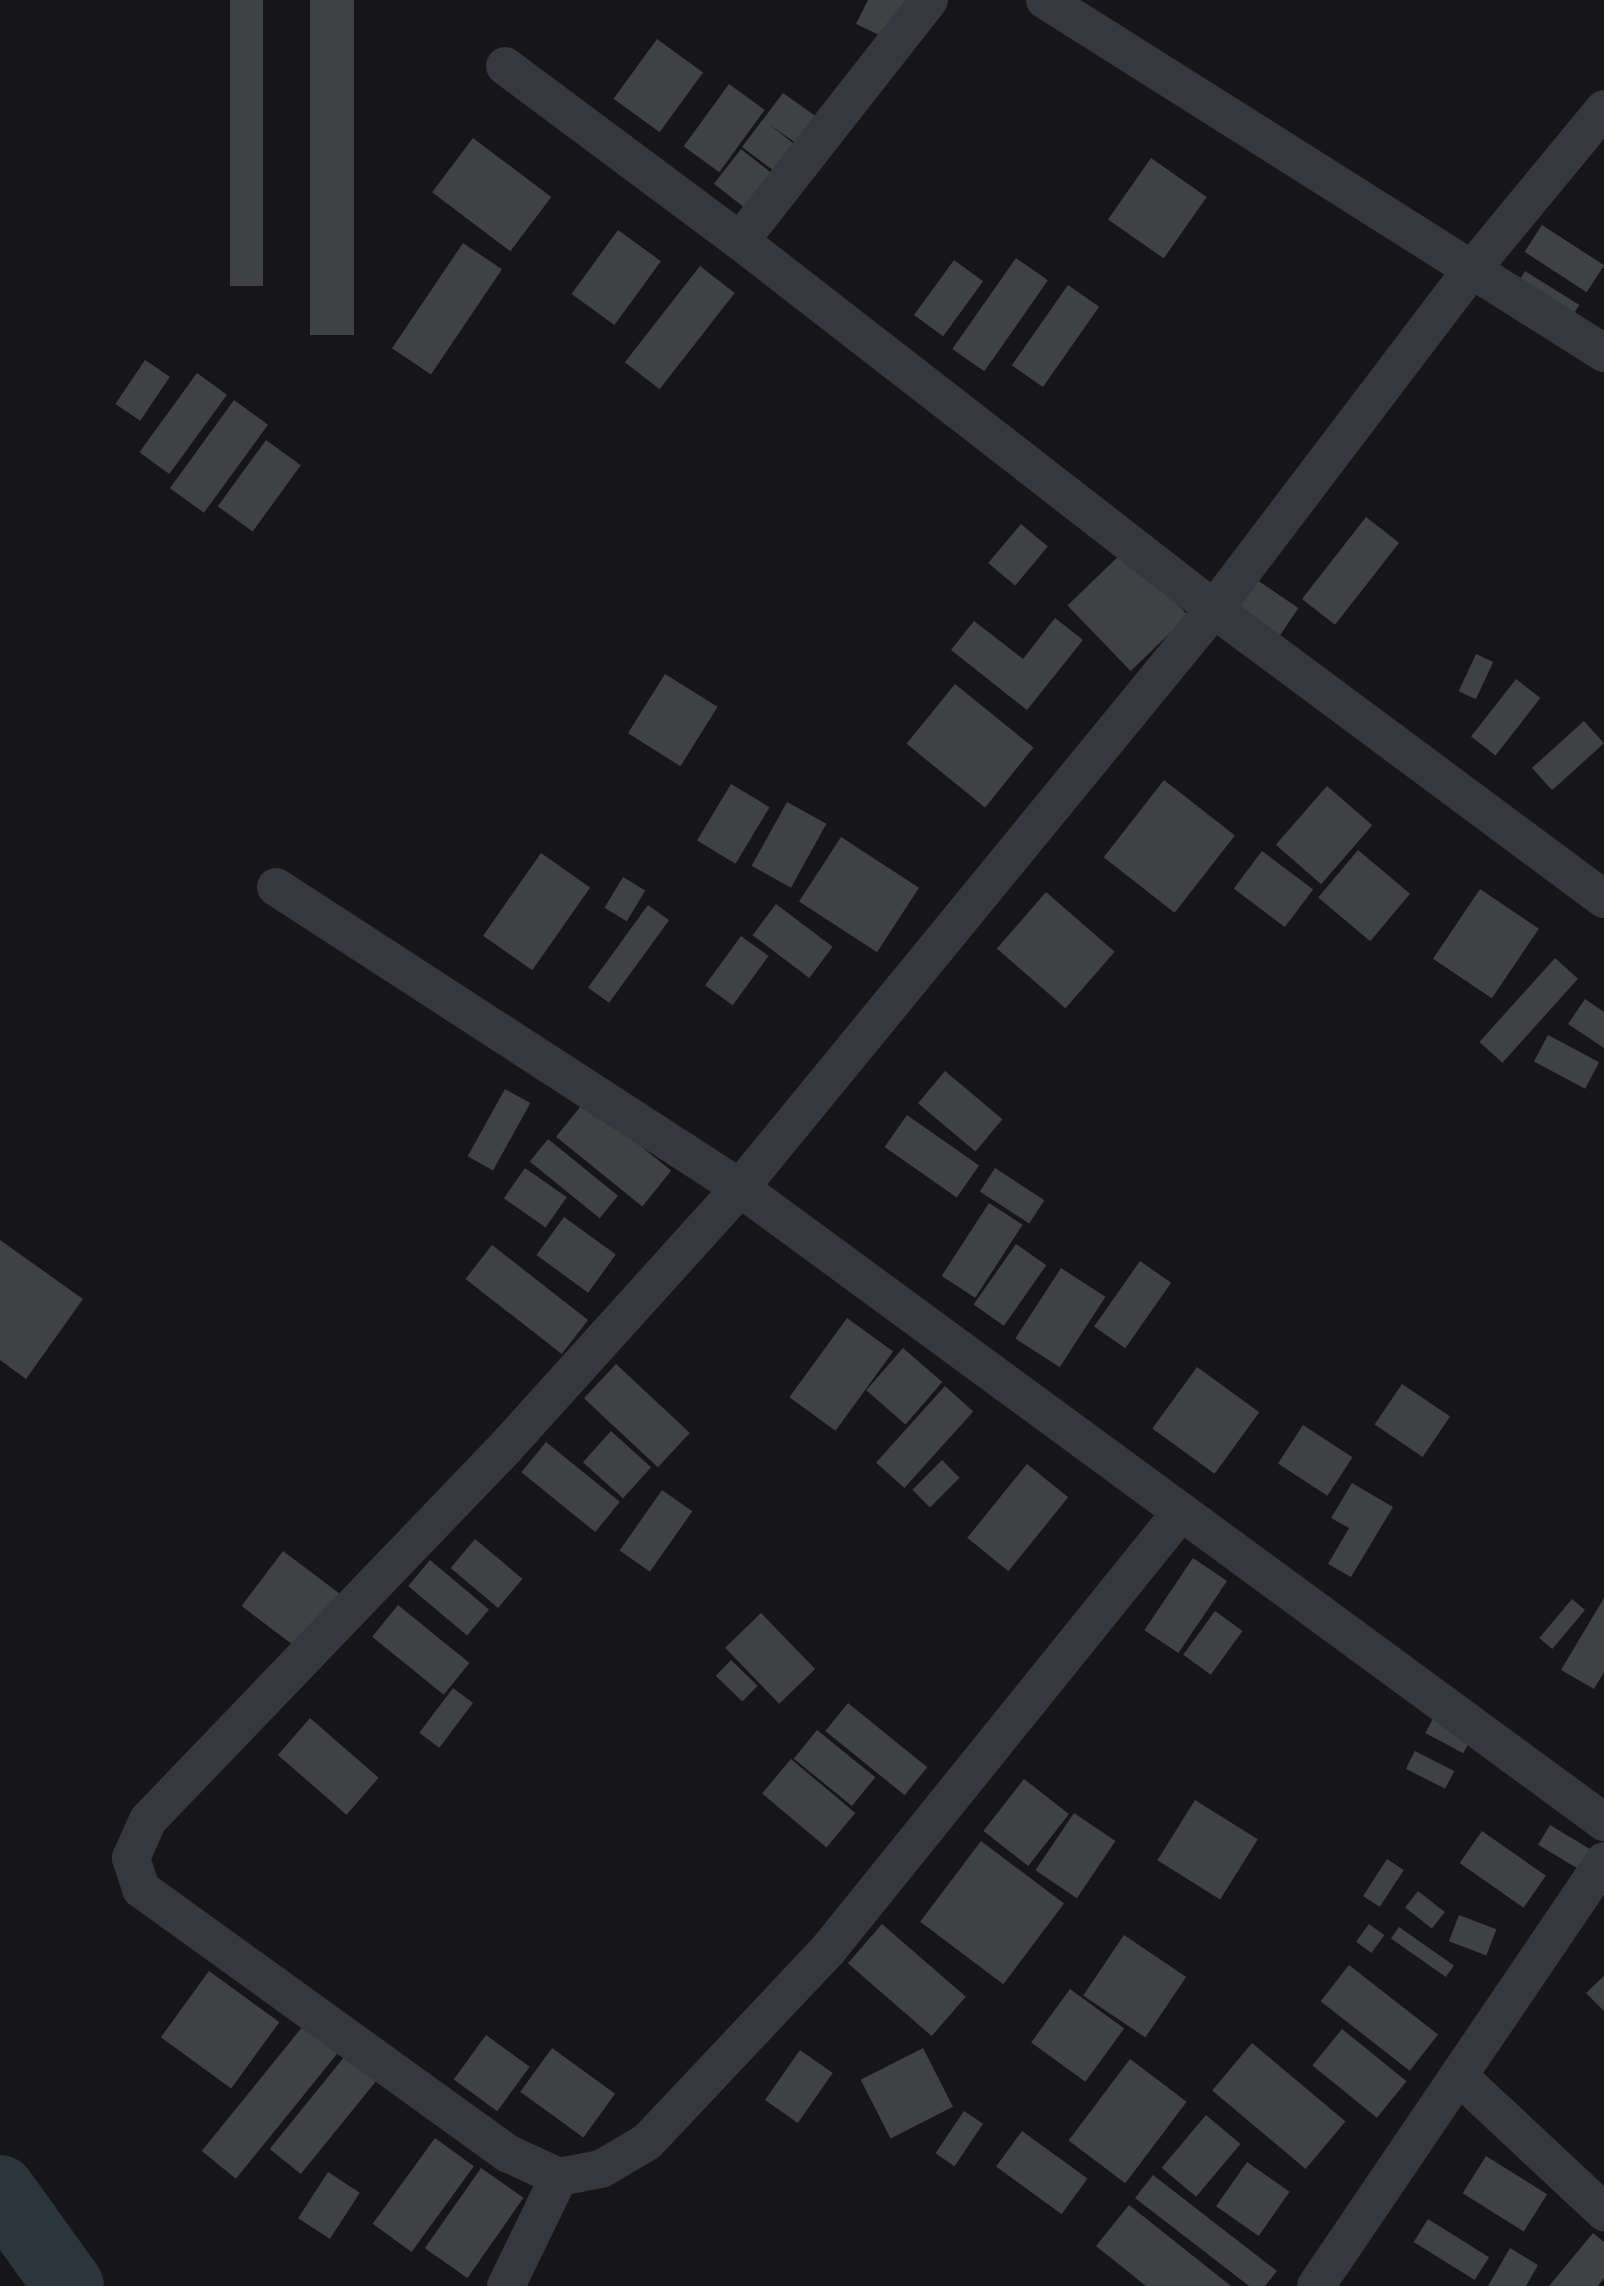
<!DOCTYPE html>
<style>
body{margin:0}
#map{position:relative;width:1604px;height:2286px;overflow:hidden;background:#161618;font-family:Rubik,sans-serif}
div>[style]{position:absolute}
.river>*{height:70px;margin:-35px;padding:0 35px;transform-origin:35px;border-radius:35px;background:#2c353c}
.building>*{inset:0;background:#404145;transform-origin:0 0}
.street>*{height:38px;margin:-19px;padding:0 19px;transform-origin:19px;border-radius:19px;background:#37383d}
span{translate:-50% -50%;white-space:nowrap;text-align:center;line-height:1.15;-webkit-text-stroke:5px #111113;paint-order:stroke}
</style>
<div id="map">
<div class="river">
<div style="left:0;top:2190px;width:118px;rotate:54.3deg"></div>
</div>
<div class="building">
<div style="left:230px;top:0;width:33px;height:286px"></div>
<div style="left:310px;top:0;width:44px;height:335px"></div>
<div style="clip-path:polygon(868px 0,910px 0,890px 40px,856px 24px)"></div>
<div style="left:657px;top:39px;width:57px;height:74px;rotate:36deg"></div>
<div style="left:729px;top:84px;width:44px;height:77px;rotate:36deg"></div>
<div style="clip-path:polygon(783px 93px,817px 117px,797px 144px,769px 124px,794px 144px,774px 171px,742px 147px)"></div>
<div style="left:473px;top:138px;width:98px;height:68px;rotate:37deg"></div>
<div style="left:741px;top:149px;width:39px;height:44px;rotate:38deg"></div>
<div style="left:1151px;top:158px;width:68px;height:75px;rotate:35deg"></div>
<div style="left:1542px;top:225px;width:74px;height:32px;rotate:33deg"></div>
<div style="left:618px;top:230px;width:53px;height:79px;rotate:36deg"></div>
<div style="left:463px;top:243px;width:47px;height:127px;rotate:34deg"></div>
<div style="left:1016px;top:258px;width:39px;height:111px;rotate:35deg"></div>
<div style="left:954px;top:260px;width:36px;height:68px;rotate:36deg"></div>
<div style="left:700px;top:266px;width:44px;height:122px;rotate:38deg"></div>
<div style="left:1525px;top:271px;width:64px;height:17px;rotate:32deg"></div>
<div style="left:1068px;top:285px;width:38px;height:98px;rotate:35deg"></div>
<div style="left:145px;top:360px;width:30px;height:53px;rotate:34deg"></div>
<div style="left:197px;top:373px;width:37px;height:98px;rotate:36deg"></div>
<div style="left:234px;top:400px;width:42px;height:109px;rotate:36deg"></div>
<div style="left:266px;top:440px;width:43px;height:82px;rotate:36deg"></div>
<div style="left:1366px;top:517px;width:42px;height:104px;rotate:38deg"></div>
<div style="left:1021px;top:524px;width:35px;height:51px;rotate:40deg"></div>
<div style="left:1125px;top:550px;width:91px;height:80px;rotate:46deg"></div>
<div style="left:1257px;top:580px;width:50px;height:45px;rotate:34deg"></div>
<div style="clip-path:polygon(1055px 618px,1083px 640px,1027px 710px,951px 650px,974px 621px,1023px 659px)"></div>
<div style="left:1476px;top:654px;width:19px;height:41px;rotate:25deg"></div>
<div style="left:665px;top:674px;width:62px;height:70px;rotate:32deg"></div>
<div style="left:1516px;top:679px;width:31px;height:73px;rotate:38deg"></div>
<div style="left:955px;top:684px;width:101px;height:77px;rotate:39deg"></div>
<div style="left:1584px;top:721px;width:30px;height:70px;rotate:48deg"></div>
<div style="left:1164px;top:780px;width:90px;height:98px;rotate:38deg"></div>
<div style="left:731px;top:784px;width:45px;height:66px;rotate:31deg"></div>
<div style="left:1327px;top:786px;width:60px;height:78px;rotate:41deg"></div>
<div style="left:787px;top:802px;width:45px;height:73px;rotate:29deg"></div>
<div style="left:841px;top:837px;width:93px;height:77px;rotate:33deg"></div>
<div style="left:1358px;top:850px;width:68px;height:62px;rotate:40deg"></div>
<div style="left:1262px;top:851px;width:64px;height:47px;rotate:37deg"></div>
<div style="left:541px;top:853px;width:60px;height:101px;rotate:35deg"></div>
<div style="left:623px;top:877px;width:26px;height:36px;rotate:31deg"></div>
<div style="left:1480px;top:889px;width:71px;height:84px;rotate:34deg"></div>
<div style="left:1046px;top:892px;width:91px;height:75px;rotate:41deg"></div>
<div style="left:776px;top:904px;width:71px;height:39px;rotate:37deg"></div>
<div style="left:648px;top:905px;width:26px;height:102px;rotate:36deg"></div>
<div style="left:741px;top:936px;width:34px;height:61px;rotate:36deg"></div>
<div style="left:1555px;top:958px;width:31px;height:113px;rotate:42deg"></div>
<div style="clip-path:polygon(1585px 999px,1604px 1012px,1604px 1048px,1568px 1024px)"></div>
<div style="left:1548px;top:1035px;width:58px;height:30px;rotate:28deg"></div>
<div style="left:945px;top:1071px;width:75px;height:42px;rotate:40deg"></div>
<div style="left:505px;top:1089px;width:29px;height:77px;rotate:29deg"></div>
<div style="left:585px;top:1101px;width:111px;height:46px;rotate:39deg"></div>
<div style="left:907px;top:1115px;width:88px;height:39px;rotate:35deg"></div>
<div style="left:548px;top:1139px;width:90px;height:29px;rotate:39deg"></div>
<div style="left:525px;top:1168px;width:51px;height:37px;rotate:35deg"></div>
<div style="left:995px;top:1168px;width:59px;height:28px;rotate:33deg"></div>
<div style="left:989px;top:1203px;width:40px;height:87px;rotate:33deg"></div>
<div style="left:564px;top:1217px;width:64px;height:47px;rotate:36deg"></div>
<div style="clip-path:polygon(0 1240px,83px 1299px,26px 1379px,0 1360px)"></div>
<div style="left:1016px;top:1244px;width:37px;height:74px;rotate:35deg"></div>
<div style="left:492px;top:1245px;width:122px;height:43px;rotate:38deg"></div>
<div style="left:1140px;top:1261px;width:38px;height:80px;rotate:35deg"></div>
<div style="left:1061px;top:1268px;width:53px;height:84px;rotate:33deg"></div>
<div style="left:847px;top:1318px;width:57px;height:98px;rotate:36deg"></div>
<div style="left:903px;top:1348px;width:52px;height:56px;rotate:41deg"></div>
<div style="left:616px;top:1364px;width:101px;height:47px;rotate:43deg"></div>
<div style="left:1197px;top:1367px;width:77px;height:76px;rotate:36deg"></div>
<div style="left:1402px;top:1384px;width:58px;height:49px;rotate:34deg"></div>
<div style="left:945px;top:1386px;width:38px;height:103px;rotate:42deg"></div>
<div style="left:1303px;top:1425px;width:59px;height:46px;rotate:33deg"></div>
<div style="left:611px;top:1431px;width:54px;height:42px;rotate:42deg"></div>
<div style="left:546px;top:1442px;width:95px;height:39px;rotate:39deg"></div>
<div style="left:942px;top:1460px;width:25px;height:42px;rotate:45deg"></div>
<div style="left:1027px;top:1464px;width:53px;height:95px;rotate:39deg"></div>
<div style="clip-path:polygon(1352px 1483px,1393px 1507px,1351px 1577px,1328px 1564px,1349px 1528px,1331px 1518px)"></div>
<div style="left:662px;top:1490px;width:37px;height:74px;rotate:35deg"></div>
<div style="left:475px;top:1539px;width:62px;height:38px;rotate:40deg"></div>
<div style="left:283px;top:1551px;width:72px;height:69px;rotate:37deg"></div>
<div style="left:1193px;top:1558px;width:41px;height:87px;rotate:34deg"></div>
<div style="left:430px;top:1560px;width:77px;height:34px;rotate:40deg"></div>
<div style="clip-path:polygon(1604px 1598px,1604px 1672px,1594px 1689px,1561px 1670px)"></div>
<div style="left:1572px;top:1599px;width:17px;height:51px;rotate:40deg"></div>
<div style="left:398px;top:1605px;width:92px;height:41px;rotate:39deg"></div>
<div style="left:1215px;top:1611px;width:34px;height:54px;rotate:36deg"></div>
<div style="left:761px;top:1613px;width:78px;height:50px;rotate:46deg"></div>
<div style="left:731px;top:1660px;width:37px;height:22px;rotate:44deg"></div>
<div style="left:453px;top:1688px;width:25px;height:56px;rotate:37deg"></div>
<div style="left:848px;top:1703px;width:102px;height:36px;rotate:39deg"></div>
<div style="left:1437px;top:1711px;width:43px;height:25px;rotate:28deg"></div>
<div style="left:310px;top:1718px;width:91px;height:49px;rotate:41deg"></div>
<div style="left:817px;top:1730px;width:75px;height:37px;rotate:39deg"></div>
<div style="left:1415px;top:1751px;width:44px;height:20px;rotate:27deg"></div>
<div style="left:791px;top:1759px;width:84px;height:45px;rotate:40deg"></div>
<div style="left:1024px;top:1779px;width:57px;height:66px;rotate:38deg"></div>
<div style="left:1195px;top:1800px;width:74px;height:71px;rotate:32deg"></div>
<div style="left:1074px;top:1813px;width:50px;height:69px;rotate:34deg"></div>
<div style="left:1550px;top:1825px;width:48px;height:23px;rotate:31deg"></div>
<div style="left:1482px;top:1831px;width:78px;height:39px;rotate:35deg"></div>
<div style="left:981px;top:1841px;width:104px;height:101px;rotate:37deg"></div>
<div style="left:1387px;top:1859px;width:20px;height:44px;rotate:33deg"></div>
<div style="left:1418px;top:1891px;width:34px;height:21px;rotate:38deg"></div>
<div style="left:1459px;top:1915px;width:40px;height:28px;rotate:21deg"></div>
<div style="left:882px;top:1924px;width:111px;height:52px;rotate:41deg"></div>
<div style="left:1369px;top:1924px;width:19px;height:22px;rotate:36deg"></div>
<div style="left:1399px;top:1927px;width:67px;height:14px;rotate:35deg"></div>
<div style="left:1124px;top:1935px;width:75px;height:73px;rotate:34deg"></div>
<div style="left:1349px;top:1965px;width:113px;height:46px;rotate:38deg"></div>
<div style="left:209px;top:1971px;width:87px;height:82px;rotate:36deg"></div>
<div style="clip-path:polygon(1604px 1976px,1604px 2011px,1586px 1993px)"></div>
<div style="left:1070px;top:1989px;width:67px;height:66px;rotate:36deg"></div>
<div style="left:303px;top:2026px;width:44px;height:161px;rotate:39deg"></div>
<div style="left:1342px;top:2029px;width:83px;height:47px;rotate:39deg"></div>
<div style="left:486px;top:2035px;width:54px;height:55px;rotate:36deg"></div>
<div style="left:1252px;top:2043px;width:122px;height:62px;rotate:40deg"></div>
<div style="left:552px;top:2048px;width:78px;height:54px;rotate:36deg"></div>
<div style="left:923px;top:2048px;width:66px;height:70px;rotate:63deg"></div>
<div style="left:800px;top:2050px;width:40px;height:61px;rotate:35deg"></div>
<div style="left:349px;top:2051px;width:40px;height:126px;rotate:39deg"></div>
<div style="left:1130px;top:2059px;width:71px;height:102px;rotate:37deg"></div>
<div style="left:964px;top:2111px;width:23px;height:51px;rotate:34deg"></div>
<div style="left:1206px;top:2115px;width:45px;height:69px;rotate:40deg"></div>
<div style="left:1022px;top:2131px;width:81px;height:44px;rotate:36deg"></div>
<div style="left:435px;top:2138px;width:48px;height:106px;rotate:36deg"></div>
<div style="left:1486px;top:2156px;width:72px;height:44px;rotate:32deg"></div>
<div style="left:1247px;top:2162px;width:52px;height:54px;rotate:35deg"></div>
<div style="left:481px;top:2168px;width:52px;height:98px;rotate:35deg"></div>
<div style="left:328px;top:2172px;width:38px;height:55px;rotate:33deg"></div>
<div style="clip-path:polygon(1153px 2175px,1277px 2271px,1265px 2286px,1249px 2286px,1135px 2198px)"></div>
<div style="clip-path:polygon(1129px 2205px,1231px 2286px,1146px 2286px,1096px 2246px)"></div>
<div style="left:1428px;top:2219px;width:72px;height:27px;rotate:32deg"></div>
<div style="clip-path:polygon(1593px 2233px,1604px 2242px,1604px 2278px,1598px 2286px,1549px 2286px)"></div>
<div style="clip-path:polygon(1510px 2248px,1538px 2265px,1526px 2286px,1488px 2286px)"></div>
</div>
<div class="street">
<div style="left:929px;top:0;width:306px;rotate:128.1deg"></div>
<div style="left:740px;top:241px;width:600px;rotate:37.82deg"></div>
<div style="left:1214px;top:609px;width:428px;rotate:-52.8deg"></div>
<div style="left:1473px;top:268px;width:206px;rotate:-50.5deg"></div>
<div style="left:1045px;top:0;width:661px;rotate:32.27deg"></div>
<div style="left:505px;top:66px;width:293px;rotate:36.7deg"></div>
<div style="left:276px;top:887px;width:553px;rotate:32.97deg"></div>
<div style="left:740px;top:1188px;width:348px;rotate:132.1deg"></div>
<div style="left:507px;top:1446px;width:518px;rotate:133.83deg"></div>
<div style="left:148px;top:1820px;width:42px;rotate:114.1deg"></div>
<div style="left:131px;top:1858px;width:33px;rotate:72deg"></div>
<div style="left:141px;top:1889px;width:453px;rotate:35.8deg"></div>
<div style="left:509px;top:2154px;width:55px;rotate:24.7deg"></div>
<div style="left:559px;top:2177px;width:43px;rotate:-10.8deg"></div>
<div style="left:601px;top:2169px;width:53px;rotate:-30.4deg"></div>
<div style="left:647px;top:2142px;width:264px;rotate:-46.7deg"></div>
<div style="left:828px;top:1950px;width:563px;rotate:-51.13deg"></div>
<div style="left:1604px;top:899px;width:486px;rotate:-143.4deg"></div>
<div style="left:1214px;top:609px;width:748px;rotate:129.31deg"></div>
<div style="left:740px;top:1188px;width:1072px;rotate:36.27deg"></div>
<div style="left:1462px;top:2079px;width:195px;rotate:43.1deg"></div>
<div style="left:506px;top:2286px;width:121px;rotate:-64.1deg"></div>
<div style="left:1316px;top:2286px;width:513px;rotate:-55.88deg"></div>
</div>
</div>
